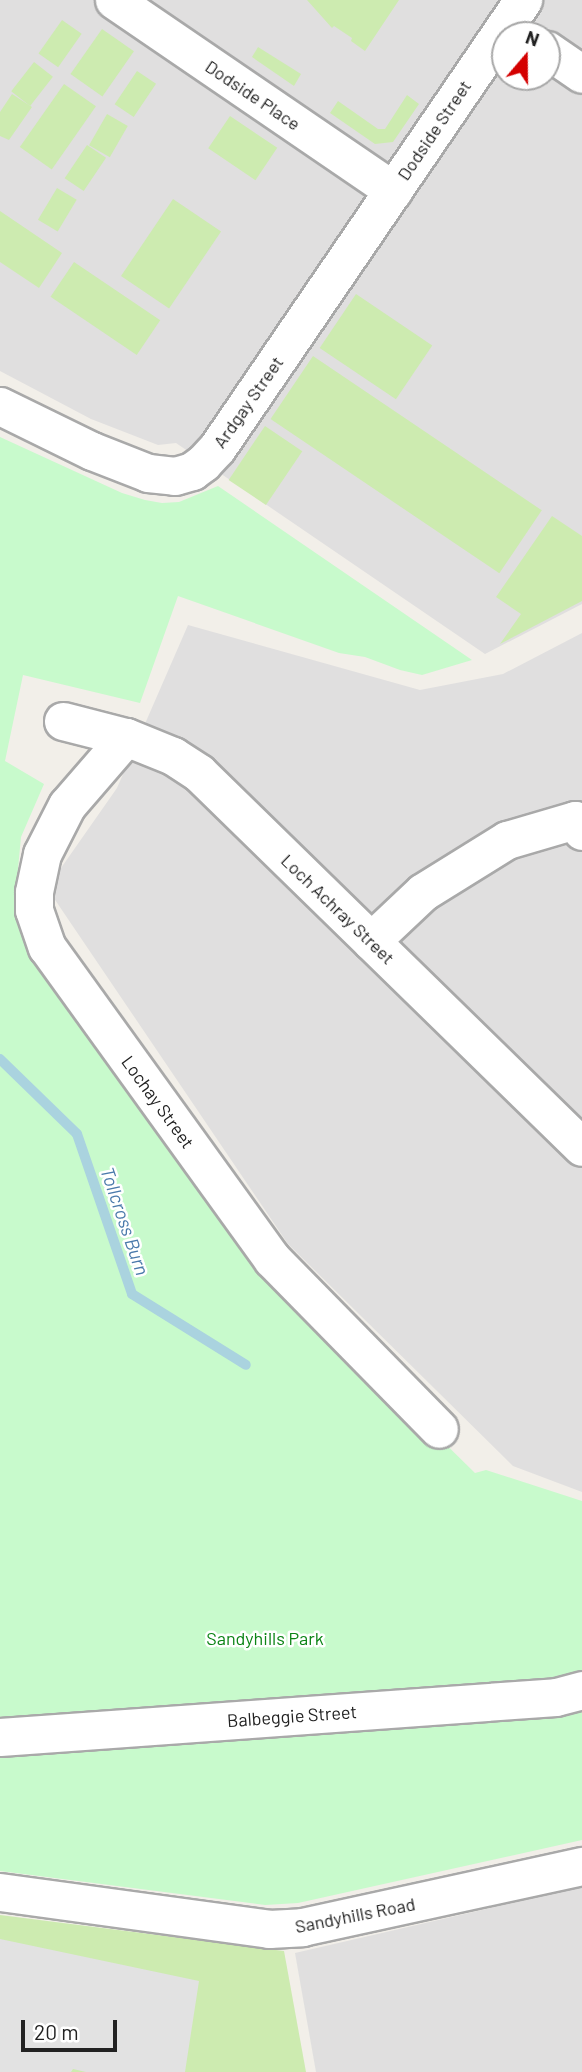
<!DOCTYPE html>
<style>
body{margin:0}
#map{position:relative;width:582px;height:2072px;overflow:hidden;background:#f2efe9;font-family:Barlow,sans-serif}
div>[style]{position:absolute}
.residential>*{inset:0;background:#e0dfdf}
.grass>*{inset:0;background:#cdebb0;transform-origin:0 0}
.park>*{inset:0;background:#c8facc}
.parking>*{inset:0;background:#e2e2e2}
.stream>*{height:10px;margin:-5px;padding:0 5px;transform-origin:5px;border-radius:5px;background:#aad3df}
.roads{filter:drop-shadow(2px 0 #a9a9a9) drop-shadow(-2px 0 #a9a9a9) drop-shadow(0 2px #a9a9a9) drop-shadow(0 -2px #a9a9a9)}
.minor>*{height:37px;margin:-18.5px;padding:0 18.5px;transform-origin:18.5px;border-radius:18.5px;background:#fff}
span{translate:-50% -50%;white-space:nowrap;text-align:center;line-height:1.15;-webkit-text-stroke:5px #fff;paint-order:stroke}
.street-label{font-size:18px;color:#222}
.park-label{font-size:18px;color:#0c8416}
.water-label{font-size:19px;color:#4a7aab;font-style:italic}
.north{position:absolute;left:491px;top:21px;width:70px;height:70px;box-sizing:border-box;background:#fff;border:2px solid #a7a7a7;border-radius:50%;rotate:20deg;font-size:19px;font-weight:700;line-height:28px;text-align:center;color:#222}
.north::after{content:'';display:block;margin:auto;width:24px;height:32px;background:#d40000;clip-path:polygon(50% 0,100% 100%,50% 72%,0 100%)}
.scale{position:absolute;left:21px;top:2020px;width:96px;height:32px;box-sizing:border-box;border:4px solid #222;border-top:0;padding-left:9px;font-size:21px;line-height:24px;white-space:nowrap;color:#222;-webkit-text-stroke:5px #fff;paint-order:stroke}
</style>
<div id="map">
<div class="residential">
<div style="clip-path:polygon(evenodd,0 0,582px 0,582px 604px,485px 654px,176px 443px,158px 445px,91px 419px,0 371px,0 0,505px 35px,547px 35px,547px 77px,505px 77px,505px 35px)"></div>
<div style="clip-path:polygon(188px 625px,420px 690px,503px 674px,582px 633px,582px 1492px,513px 1466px,288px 1244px,47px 888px,117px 788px)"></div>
<div style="clip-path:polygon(582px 1887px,582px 2072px,316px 2072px,295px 1953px)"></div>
</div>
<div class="grass">
<div style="clip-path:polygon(307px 0,399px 0,365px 51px,351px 41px,352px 38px,334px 26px,332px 28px)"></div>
<div style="left:62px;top:20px;width:24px;height:41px;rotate:35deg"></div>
<div style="left:102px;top:29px;width:39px;height:55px;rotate:35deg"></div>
<div style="clip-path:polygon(258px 47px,301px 74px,294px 86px,252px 57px)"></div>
<div style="left:34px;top:62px;width:24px;height:37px;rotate:38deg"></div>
<div style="left:137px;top:71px;width:23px;height:40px;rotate:34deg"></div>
<div style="left:64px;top:84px;width:39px;height:77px;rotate:35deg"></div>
<div style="clip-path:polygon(12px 94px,32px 107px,9px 140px,0 136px,0 112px)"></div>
<div style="clip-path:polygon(407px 95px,419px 104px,393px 142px,375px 144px,330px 113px,338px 101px,378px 129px,385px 129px)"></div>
<div style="left:107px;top:114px;width:24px;height:36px;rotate:30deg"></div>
<div style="left:230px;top:116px;width:57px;height:39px;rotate:34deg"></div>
<div style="left:87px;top:145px;width:23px;height:40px;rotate:34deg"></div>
<div style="left:57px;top:188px;width:23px;height:37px;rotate:31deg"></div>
<div style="left:173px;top:199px;width:58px;height:93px;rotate:34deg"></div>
<div style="clip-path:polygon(0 211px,62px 253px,39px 288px,0 262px)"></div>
<div style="left:74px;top:262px;width:104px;height:42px;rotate:34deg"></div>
<div style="left:356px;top:294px;width:92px;height:65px;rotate:34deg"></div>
<div style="left:313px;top:356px;width:276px;height:76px;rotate:34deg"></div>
<div style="left:265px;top:426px;width:45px;height:65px;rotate:34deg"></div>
<div style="clip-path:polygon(552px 516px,582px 536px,582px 601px,500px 644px,521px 614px,496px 597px)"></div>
<div style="clip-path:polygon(0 1915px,284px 1951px,306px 2072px,0 2072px)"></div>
</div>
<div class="park">
<div style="clip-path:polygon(0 437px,122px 493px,145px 500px,162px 503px,179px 502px,218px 486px,472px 660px,422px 675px,400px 670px,365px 657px,339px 653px,178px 596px,140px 703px,23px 675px,5px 761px,44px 784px,21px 837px,15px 901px,17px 914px,236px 1238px,475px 1473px,486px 1470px,582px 1501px,582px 1840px,298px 1903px,265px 1905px,0 1871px)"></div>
</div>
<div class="parking">
<div style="clip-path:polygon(0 1939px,199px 1981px,185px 2072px,86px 2072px,73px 2069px,71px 2072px,0 2072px)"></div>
</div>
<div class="stream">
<div style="left:0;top:1059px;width:107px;rotate:44.2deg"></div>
<div style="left:77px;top:1134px;width:169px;rotate:71deg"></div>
<div style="left:132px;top:1294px;width:134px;rotate:31.9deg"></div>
</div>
<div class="roads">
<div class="minor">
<div style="left:114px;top:0;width:338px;rotate:34.3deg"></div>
<div style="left:547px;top:50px;width:42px;rotate:34.4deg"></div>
<div style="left:0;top:406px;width:102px;rotate:26.1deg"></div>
<div style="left:92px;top:451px;width:60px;rotate:21.4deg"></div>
<div style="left:148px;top:473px;width:27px;rotate:6deg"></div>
<div style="left:175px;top:476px;width:18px;rotate:-16deg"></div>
<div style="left:192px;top:471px;width:14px;rotate:-36deg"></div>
<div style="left:203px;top:463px;width:21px;rotate:-47deg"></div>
<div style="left:217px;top:448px;width:543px;rotate:-55.67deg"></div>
<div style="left:63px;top:721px;width:65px;rotate:14.3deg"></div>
<div style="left:126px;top:737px;width:51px;rotate:22deg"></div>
<div style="left:173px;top:756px;width:31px;rotate:33deg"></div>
<div style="left:199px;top:773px;width:535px;rotate:44.32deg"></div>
<div style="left:126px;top:737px;width:90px;rotate:130.9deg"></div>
<div style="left:67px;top:805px;width:55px;rotate:117deg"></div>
<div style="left:42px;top:854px;width:39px;rotate:102deg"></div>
<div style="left:34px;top:892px;width:18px;rotate:90deg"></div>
<div style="left:34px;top:910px;width:39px;rotate:71deg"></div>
<div style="left:47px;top:947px;width:385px;rotate:54.2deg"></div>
<div style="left:272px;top:1259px;width:238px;rotate:45.5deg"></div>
<div style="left:371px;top:941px;width:71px;rotate:-43.3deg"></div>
<div style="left:423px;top:892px;width:99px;rotate:-31.8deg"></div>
<div style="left:507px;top:840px;width:71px;rotate:-16.4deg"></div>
<div style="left:575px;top:820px;width:13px;rotate:58deg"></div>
<div style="left:0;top:1737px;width:557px;rotate:-4.11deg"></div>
<div style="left:556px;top:1697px;width:27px;rotate:-15deg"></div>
<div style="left:0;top:1892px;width:272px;rotate:7.8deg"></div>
<div style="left:269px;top:1929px;width:33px;rotate:-3deg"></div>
<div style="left:302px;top:1927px;width:287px;rotate:-12.3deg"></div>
</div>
</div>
<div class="street-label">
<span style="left:253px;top:95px;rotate:34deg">Dodside Place</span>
<span style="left:434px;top:130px;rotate:-56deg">Dodside Street</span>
<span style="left:248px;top:402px;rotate:-55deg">Ardgay Street</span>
<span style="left:338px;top:909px;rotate:44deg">Loch Achray Street</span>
<span style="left:158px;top:1102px;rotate:54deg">Lochay Street</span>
<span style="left:292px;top:1716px;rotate:-4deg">Balbeggie Street</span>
<span style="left:355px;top:1915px;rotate:-11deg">Sandyhills Road</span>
</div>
<div class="park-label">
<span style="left:265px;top:1638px">Sandyhills Park</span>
</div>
<div class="water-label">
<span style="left:125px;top:1221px;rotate:71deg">Tollcross Burn</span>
</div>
<div class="north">N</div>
<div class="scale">20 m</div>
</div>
